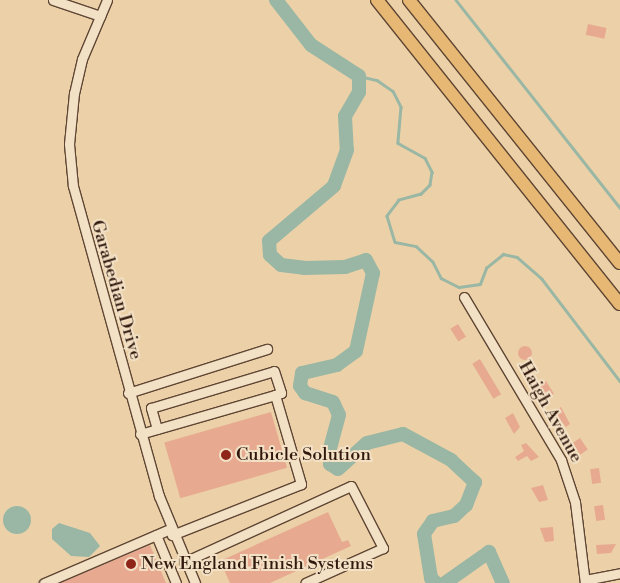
<!DOCTYPE html>
<style>
body{margin:0}
#map{position:relative;width:620px;height:583px;overflow:hidden;background:#ecd1a8;font-family:"Libre Bodoni",serif}
div>[style]{position:absolute}
.water>*{inset:0;background:#99b7a4}
.round{border-radius:50%}
.stream>*{height:2.5px;margin:-1.25px;padding:0 1.25px;transform-origin:1.25px;border-radius:1.25px;background:#99b7a4}
.river>*{height:14px;margin:-7px;padding:0 7px;transform-origin:7px;border-radius:7px;background:#99b7a4}
.building>*{inset:0;background:#e7aa91;transform-origin:0 0}
.roads{filter:drop-shadow(1px 0 #5f4634) drop-shadow(-1px 0 #5f4634) drop-shadow(0 1px #5f4634) drop-shadow(0 -1px #5f4634)}
.minor>*{height:9px;margin:-4.5px;padding:0 4.5px;transform-origin:4.5px;border-radius:4.5px;background:#f3e1c6}
.highway>*{height:12px;margin:-6px;padding:0 6px;transform-origin:6px;border-radius:6px;background:#e6b874}
.dots>*{width:14px;height:14px;translate:-50% -50%;box-sizing:border-box;border:2px solid #f3e1c6;border-radius:50%}
span{translate:-50% -50%;white-space:nowrap;text-align:center;line-height:1.15;-webkit-text-stroke:4px #f3e1c6;paint-order:stroke}
.street-label{font-size:18px;color:#30180d}
.poi-label{font-size:18px;color:#30180d}
.left{translate:0 -50%;text-align:left}
</style>
<div id="map">
<div class="water">
<div class="round" style="left:3px;top:506px;width:28px;height:28px"></div>
<div style="clip-path:polygon(59px 523px,90px 533px,100px 546px,89px 557px,71px 556px,52px 539px,52px 529px)"></div>
</div>
<div class="stream">
<div style="left:456px;top:0;width:265px;rotate:51.7deg"></div>
<div style="left:359px;top:76px;width:18px;rotate:13deg"></div>
<div style="left:377px;top:80px;width:19px;rotate:35deg"></div>
<div style="left:393px;top:91px;width:18px;rotate:63deg"></div>
<div style="left:401px;top:107px;width:36px;rotate:95deg"></div>
<div style="left:398px;top:143px;width:31px;rotate:29deg"></div>
<div style="left:425px;top:158px;width:16px;rotate:63deg"></div>
<div style="left:432px;top:172px;width:13px;rotate:99deg"></div>
<div style="left:430px;top:185px;width:13px;rotate:135deg"></div>
<div style="left:421px;top:194px;width:23px;rotate:165deg"></div>
<div style="left:399px;top:200px;width:20px;rotate:127deg"></div>
<div style="left:387px;top:216px;width:27px;rotate:73deg"></div>
<div style="left:395px;top:242px;width:21px;rotate:11deg"></div>
<div style="left:416px;top:246px;width:23px;rotate:43deg"></div>
<div style="left:433px;top:262px;width:18px;rotate:63deg"></div>
<div style="left:441px;top:278px;width:20px;rotate:27deg"></div>
<div style="left:459px;top:287px;width:21px;rotate:-8deg"></div>
<div style="left:480px;top:284px;width:17px;rotate:-69deg"></div>
<div style="left:486px;top:268px;width:22px;rotate:-39deg"></div>
<div style="left:503px;top:254px;width:14px;rotate:12deg"></div>
<div style="left:517px;top:257px;width:33px;rotate:41deg"></div>
<div style="left:542px;top:279px;width:128px;rotate:52.6deg"></div>
</div>
<div class="river">
<div style="left:276px;top:0;width:57px;rotate:52.1deg"></div>
<div style="left:311px;top:45px;width:57px;rotate:32.9deg"></div>
<div style="left:359px;top:76px;width:16px;rotate:90deg"></div>
<div style="left:359px;top:92px;width:28px;rotate:120deg"></div>
<div style="left:345px;top:116px;width:34px;rotate:87deg"></div>
<div style="left:347px;top:150px;width:38px;rotate:110deg"></div>
<div style="left:334px;top:186px;width:85px;rotate:139.8deg"></div>
<div style="left:269px;top:241px;width:14px;rotate:86deg"></div>
<div style="left:270px;top:255px;width:15px;rotate:42deg"></div>
<div style="left:281px;top:265px;width:23px;rotate:7deg"></div>
<div style="left:304px;top:268px;width:41px;rotate:-1.4deg"></div>
<div style="left:345px;top:267px;width:22px;rotate:-18deg"></div>
<div style="left:366px;top:260px;width:15px;rotate:62deg"></div>
<div style="left:373px;top:273px;width:80px;rotate:102.3deg"></div>
<div style="left:356px;top:351px;width:24px;rotate:144deg"></div>
<div style="left:337px;top:365px;width:36px;rotate:167deg"></div>
<div style="left:302px;top:373px;width:13px;rotate:99deg"></div>
<div style="left:300px;top:386px;width:9px;rotate:54deg"></div>
<div style="left:305px;top:393px;width:29px;rotate:18deg"></div>
<div style="left:333px;top:402px;width:14px;rotate:65deg"></div>
<div style="left:339px;top:415px;width:35px;rotate:105deg"></div>
<div style="left:330px;top:449px;width:15px;rotate:90deg"></div>
<div style="left:330px;top:464px;width:9px;rotate:32deg"></div>
<div style="left:338px;top:469px;width:39px;rotate:-42deg"></div>
<div style="left:367px;top:443px;width:37px;rotate:-14deg"></div>
<div style="left:403px;top:434px;width:55px;rotate:28.4deg"></div>
<div style="left:451px;top:460px;width:33px;rotate:43deg"></div>
<div style="left:475px;top:482px;width:25px;rotate:111deg"></div>
<div style="left:466px;top:505px;width:16px;rotate:137deg"></div>
<div style="left:454px;top:516px;width:22px;rotate:167deg"></div>
<div style="left:433px;top:521px;width:16px;rotate:125deg"></div>
<div style="left:424px;top:534px;width:45px;rotate:81deg"></div>
<div style="left:431px;top:578px;width:7px;rotate:45deg"></div>
<div style="left:445px;top:583px;width:54px;rotate:-35.2deg"></div>
<div style="left:489px;top:552px;width:34px;rotate:66deg"></div>
</div>
<div class="building">
<div style="left:588px;top:24px;width:19px;height:11px;rotate:12deg"></div>
<div style="left:458px;top:324px;width:15px;height:9px;rotate:58deg"></div>
<div class="round" style="left:518px;top:346px;width:14px;height:14px"></div>
<div style="left:480px;top:359px;width:41px;height:9px;rotate:59deg"></div>
<div style="left:546px;top:381px;width:15px;height:9px;rotate:58deg"></div>
<div style="clip-path:polygon(561px 407px,570px 424px,566px 427px,553px 411px)"></div>
<div style="left:271px;top:412px;width:58px;height:111px;rotate:74deg"></div>
<div style="clip-path:polygon(513px 413px,520px 427px,514px 434px,505px 418px)"></div>
<div style="left:580px;top:438px;width:14px;height:9px;rotate:56deg"></div>
<div style="clip-path:polygon(526px 443px,539px 457px,531px 461px,527px 456px,518px 461px,515px 457px,524px 451px,521px 445px)"></div>
<div style="left:599px;top:468px;width:15px;height:9px;rotate:82deg"></div>
<div style="clip-path:polygon(543px 485px,548px 500px,539px 502px,531px 488px)"></div>
<div style="left:603px;top:505px;width:15px;height:9px;rotate:82deg"></div>
<div style="clip-path:polygon(328px 512px,342px 542px,348px 540px,351px 546px,270px 583px,230px 583px,220px 561px)"></div>
<div style="clip-path:polygon(553px 527px,554px 541px,545px 542px,540px 528px)"></div>
<div style="clip-path:polygon(616px 544px,611px 553px,597px 554px,596px 545px)"></div>
<div style="clip-path:polygon(150px 545px,166px 583px,60px 583px,88px 571px)"></div>
</div>
<div class="roads">
<div class="minor">
<div style="left:53px;top:0;width:50px;rotate:18.8deg"></div>
<div style="left:107px;top:0;width:64px;rotate:113deg"></div>
<div style="left:82px;top:59px;width:35px;rotate:103deg"></div>
<div style="left:74px;top:93px;width:51px;rotate:95.6deg"></div>
<div style="left:69px;top:144px;width:42px;rotate:84.6deg"></div>
<div style="left:73px;top:186px;width:322px;rotate:74.5deg"></div>
<div style="left:159px;top:496px;width:94px;rotate:67.5deg"></div>
<div style="left:464px;top:297px;width:190px;rotate:59.2deg"></div>
<div style="left:561px;top:460px;width:44px;rotate:71.6deg"></div>
<div style="left:575px;top:502px;width:82px;rotate:83deg"></div>
<div style="left:128px;top:393px;width:146px;rotate:-17.6deg"></div>
<div style="left:157px;top:429px;width:22px;rotate:-106deg"></div>
<div style="left:151px;top:408px;width:128px;rotate:-16.7deg"></div>
<div style="left:274px;top:371px;width:23px;rotate:72deg"></div>
<div style="left:281px;top:393px;width:6px;rotate:162deg"></div>
<div style="left:140px;top:434px;width:141px;rotate:-16.1deg"></div>
<div style="left:275px;top:395px;width:93px;rotate:73.7deg"></div>
<div style="left:301px;top:484px;width:139px;rotate:158.4deg"></div>
<div style="left:156px;top:535px;width:52px;rotate:67.4deg"></div>
<div style="left:184px;top:562px;width:183px;rotate:-24.5deg"></div>
<div style="left:351px;top:486px;width:70px;rotate:62.7deg"></div>
<div style="left:383px;top:548px;width:85px;rotate:155.8deg"></div>
<div style="left:585px;top:580px;width:36px;rotate:-11deg"></div>
<div style="left:44px;top:583px;width:137px;rotate:-23.2deg"></div>
</div>
<div class="highway">
<div style="left:377px;top:0;width:389px;rotate:51.4deg"></div>
<div style="left:409px;top:0;width:337px;rotate:51.3deg"></div>
</div>
</div>
<div class="dots">
<div style="left:226px;top:455px;background:#8f2418"></div>
<div style="left:131px;top:564px;background:#8f2418"></div>
</div>
<div class="street-label">
<span style="left:116px;top:290px;rotate:74deg">Garabedian Drive</span>
<span style="left:550px;top:412px;rotate:61deg">Haigh Avenue</span>
</div>
<div class="poi-label">
<span class="left" style="left:236px;top:455px">Cubicle Solution</span>
<span class="left" style="left:141px;top:564px">New England Finish Systems</span>
</div>
</div>
